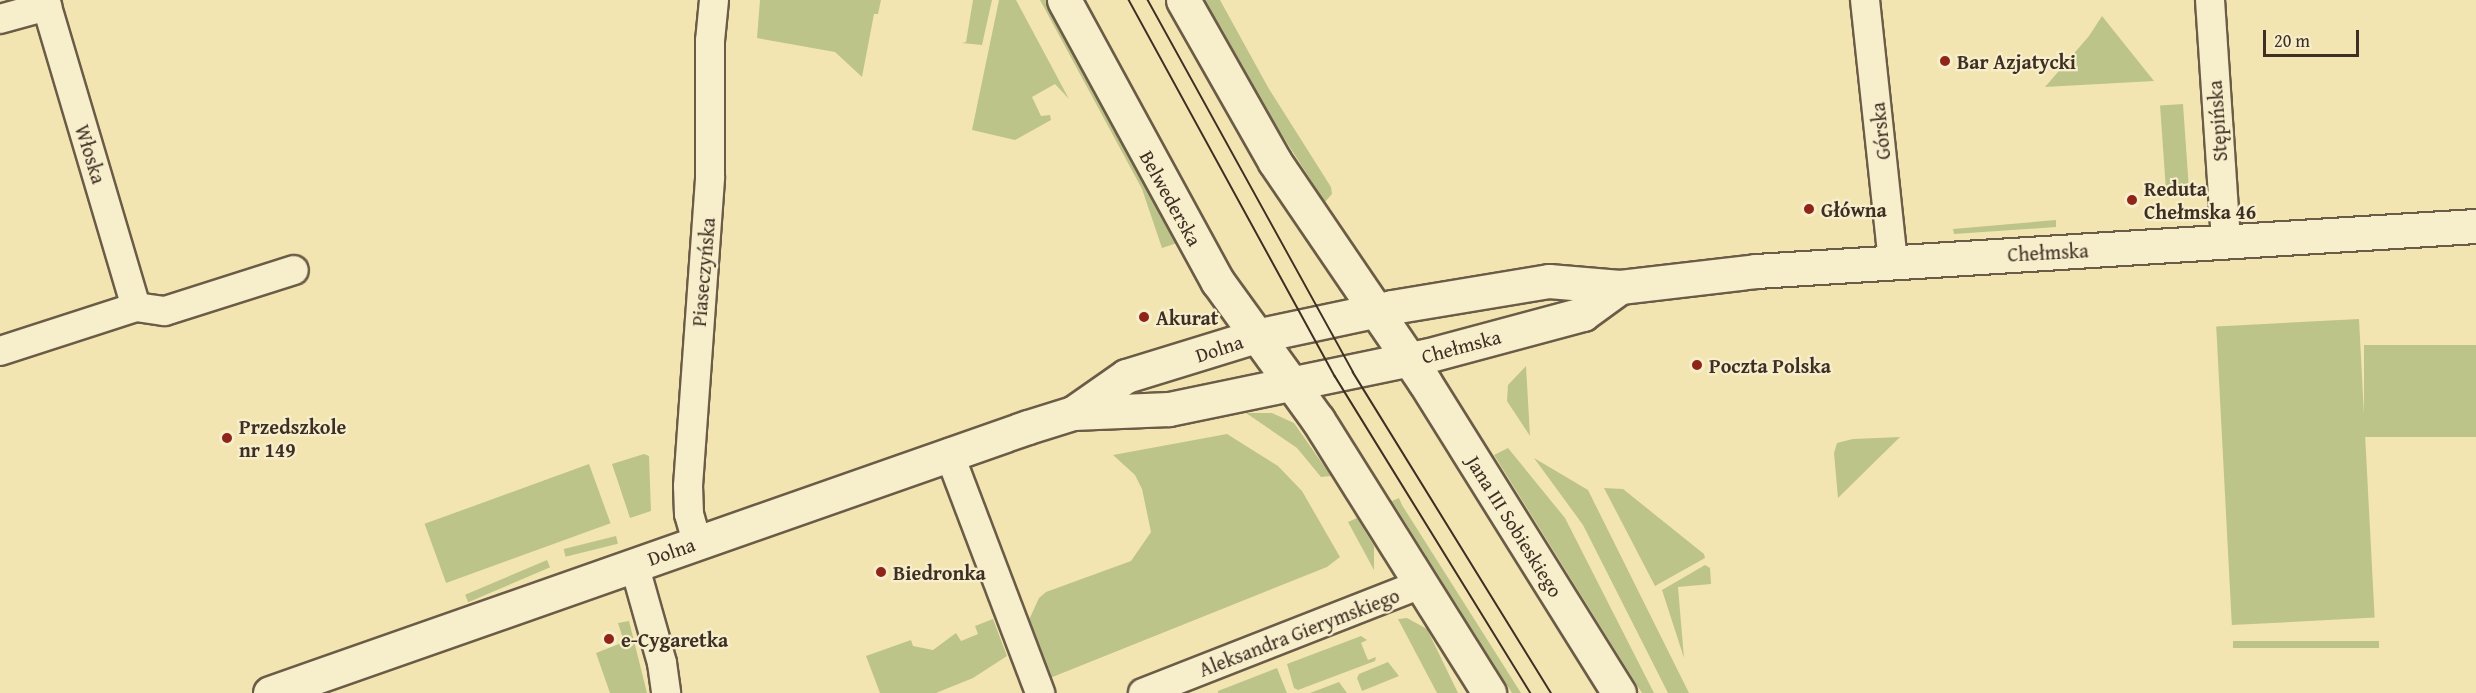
<!DOCTYPE html>
<meta charset="utf-8">
<style>
body{margin:0}
#map{position:relative;width:2476px;height:693px;overflow:hidden;background:#f3e5b1;font-family:"Gentium Book Plus",serif}
div>[style]{position:absolute}
.green>*{inset:0;background:#bdc48a;transform-origin:0 0}
.roads{filter:drop-shadow(2px 0 #6b5c47) drop-shadow(-2px 0 #6b5c47) drop-shadow(0 2px #6b5c47) drop-shadow(0 -2px #6b5c47)}
.street>*{height:28px;margin:-14px;padding:0 14px;transform-origin:14px;border-radius:14px;background:#f7eecc}
.secondary>*{height:33px;margin:-16.5px;padding:0 16.5px;transform-origin:16.5px;border-radius:16.5px;background:#f7eecc}
.tram>*{height:1.5px;margin:-0.75px;padding:0 0.75px;transform-origin:0.75px;border-radius:0.75px;background:#3e2f24}
.dots>*{width:16px;height:16px;translate:-50% -50%;box-sizing:border-box;border:3px solid #f7eecc;border-radius:50%}
span{translate:-50% -50%;white-space:nowrap;text-align:center;line-height:1.15;-webkit-text-stroke:4.5px #f7eecc;paint-order:stroke}
.poi-label{font-size:20px;color:#3e2f24;font-weight:700}
.left{translate:0 -50%;text-align:left}
.street-label{font-size:20px;color:#3e2f24}
.scale{position:absolute;left:2263px;top:30px;width:96px;height:27px;box-sizing:border-box;border:3px solid #3e2f24;border-top:0;padding-left:8px;font-size:18px;line-height:21px;white-space:nowrap;color:#3e2f24;-webkit-text-stroke:4px #f7eecc;paint-order:stroke}
</style>
<div id="map">
<div class="green">
<div style="clip-path:polygon(760px 0,881px 0,878px 14px,874px 14px,862px 77px,835px 52px,757px 38px)"></div>
<div style="clip-path:polygon(973px 0,992px 0,982px 45px,962px 43px,966px 42px)"></div>
<div style="clip-path:polygon(999px 0,1016px 0,1069px 99px,1055px 84px,1032px 97px,1041px 116px,1050px 115px,1051px 120px,1015px 140px,972px 130px)"></div>
<div style="clip-path:polygon(1040px 0,1046px 0,1177px 243px,1162px 248px,1142px 189px)"></div>
<div style="clip-path:polygon(1204px 0,1220px 0,1269px 89px,1331px 187px,1332px 194px,1325px 202px,1271px 118px)"></div>
<div style="clip-path:polygon(2102px 16px,2154px 81px,2045px 87px,2089px 36px)"></div>
<div style="left:2183px;top:104px;width:92px;height:23px;rotate:86deg"></div>
<div style="clip-path:polygon(2056px 220px,2056px 227px,1954px 234px,1953px 229px)"></div>
<div style="left:2359px;top:319px;width:299px;height:143px;rotate:87deg"></div>
<div style="left:2476px;top:345px;width:92px;height:112px;rotate:90deg"></div>
<div style="clip-path:polygon(1526px 366px,1530px 436px,1507px 401px,1508px 385px)"></div>
<div style="clip-path:polygon(1246px 413px,1272px 413px,1294px 423px,1331px 476px,1321px 477px,1297px 448px)"></div>
<div style="clip-path:polygon(1227px 434px,1278px 466px,1302px 491px,1340px 557px,1327px 567px,1050px 678px,1028px 622px,1039px 598px,1046px 592px,1131px 561px,1151px 532px,1142px 489px,1135px 475px,1113px 455px)"></div>
<div style="clip-path:polygon(1900px 437px,1838px 498px,1834px 453px,1837px 443px,1853px 439px)"></div>
<div style="clip-path:polygon(1508px 448px,1565px 518px,1654px 693px,1642px 693px,1494px 455px)"></div>
<div style="clip-path:polygon(644px 454px,649px 456px,651px 511px,630px 518px,612px 464px)"></div>
<div style="clip-path:polygon(1534px 458px,1588px 490px,1689px 693px,1668px 693px,1583px 525px)"></div>
<div style="left:589px;top:464px;width:63px;height:175px;rotate:70deg"></div>
<div style="clip-path:polygon(1604px 488px,1623px 489px,1704px 554px,1705px 558px,1655px 586px)"></div>
<div style="clip-path:polygon(1399px 498px,1402px 505px,1521px 693px,1512px 693px,1392px 501px)"></div>
<div style="clip-path:polygon(1357px 518px,1374px 546px,1374px 570px,1348px 522px)"></div>
<div style="left:616px;top:536px;width:8px;height:54px;rotate:76deg"></div>
<div style="left:547px;top:560px;width:8px;height:89px;rotate:67deg"></div>
<div style="clip-path:polygon(1705px 565px,1710px 568px,1711px 584px,1678px 587px,1684px 658px,1662px 590px)"></div>
<div style="clip-path:polygon(1407px 618px,1427px 629px,1458px 693px,1437px 693px,1398px 619px)"></div>
<div style="clip-path:polygon(993px 619px,1007px 656px,973px 678px,936px 693px,880px 693px,866px 656px,911px 640px,913px 646px,933px 650px,956px 633px,961px 641px,978px 634px,975px 626px)"></div>
<div style="clip-path:polygon(629px 621px,647px 693px,610px 693px,596px 653px,624px 642px,618px 623px)"></div>
<div style="clip-path:polygon(1361px 636px,1367px 640px,1361px 643px,1368px 660px,1376px 657px,1375px 661px,1298px 690px,1294px 688px,1287px 664px)"></div>
<div style="left:2379px;top:641px;width:7px;height:146px;rotate:90deg"></div>
<div style="clip-path:polygon(1388px 662px,1399px 676px,1362px 691px,1357px 678px,1359px 674px)"></div>
<div style="clip-path:polygon(1277px 668px,1287px 693px,1218px 693px,1218px 691px)"></div>
<div style="clip-path:polygon(1339px 682px,1347px 693px,1310px 693px)"></div>
</div>
<div class="roads">
<div class="street">
<div style="left:45px;top:0;width:320px;rotate:73.5deg"></div>
<div style="left:1865px;top:0;width:263px;rotate:83.9deg"></div>
<div style="left:2210px;top:0;width:243px;rotate:86.2deg"></div>
<div style="left:0;top:19px;width:49px;rotate:-15.5deg"></div>
<div style="left:0;top:351px;width:143px;rotate:-17.9deg"></div>
<div style="left:136px;top:307px;width:29px;rotate:8deg"></div>
<div style="left:165px;top:311px;width:135px;rotate:-17.6deg"></div>
<div style="left:949px;top:453px;width:257px;rotate:69.2deg"></div>
<div style="left:697px;top:542px;width:29px;rotate:-106deg"></div>
<div style="left:689px;top:514px;width:28px;rotate:-92deg"></div>
<div style="left:688px;top:486px;width:310px;rotate:-85.9deg"></div>
<div style="left:710px;top:177px;width:136px;rotate:-90deg"></div>
<div style="left:710px;top:41px;width:41px;rotate:-84.4deg"></div>
<div style="left:634px;top:564px;width:103px;rotate:74.2deg"></div>
<div style="left:662px;top:663px;width:30px;rotate:82deg"></div>
<div style="left:1143px;top:693px;width:299px;rotate:-21.4deg"></div>
</div>
<div class="secondary">
<div style="left:1064px;top:0;width:321px;rotate:61.4deg"></div>
<div style="left:1218px;top:282px;width:170px;rotate:54.1deg"></div>
<div style="left:1318px;top:420px;width:322px;rotate:57.9deg"></div>
<div style="left:1183px;top:0;width:186px;rotate:60.4deg"></div>
<div style="left:1275px;top:162px;width:265px;rotate:55.8deg"></div>
<div style="left:1424px;top:381px;width:368px;rotate:58deg"></div>
<div style="left:1073px;top:413px;width:65px;rotate:-34.9deg"></div>
<div style="left:1126px;top:376px;width:136px;rotate:-17.1deg"></div>
<div style="left:1256px;top:336px;width:139px;rotate:-12deg"></div>
<div style="left:1392px;top:307px;width:159px;rotate:-9.4deg"></div>
<div style="left:1549px;top:281px;width:71px;rotate:4.8deg"></div>
<div style="left:1620px;top:287px;width:137px;rotate:-6.7deg"></div>
<div style="left:1756px;top:271px;width:721px;rotate:-3.58deg"></div>
<div style="left:270px;top:693px;width:803px;rotate:-19.34deg"></div>
<div style="left:1028px;top:427px;width:47px;rotate:-17.3deg"></div>
<div style="left:1073px;top:413px;width:96px;rotate:-2.4deg"></div>
<div style="left:1169px;top:409px;width:262px;rotate:-11.7deg"></div>
<div style="left:1426px;top:356px;width:163px;rotate:-15deg"></div>
<div style="left:1583px;top:314px;width:46px;rotate:-36.1deg"></div>
</div>
</div>
<div class="tram">
<div style="left:1129px;top:0;width:429px;rotate:61.3deg"></div>
<div style="left:1335px;top:376px;width:373px;rotate:58.3deg"></div>
<div style="left:1148px;top:0;width:425px;rotate:61.1deg"></div>
<div style="left:1353px;top:372px;width:377px;rotate:58.3deg"></div>
</div>
<div class="dots">
<div style="left:1945px;top:61px;background:#8f2418"></div>
<div style="left:2132px;top:200px;background:#8f2418"></div>
<div style="left:1809px;top:209px;background:#8f2418"></div>
<div style="left:1144px;top:317px;background:#8f2418"></div>
<div style="left:1697px;top:365px;background:#8f2418"></div>
<div style="left:227px;top:438px;background:#8f2418"></div>
<div style="left:881px;top:572px;background:#8f2418"></div>
<div style="left:609px;top:639px;background:#8f2418"></div>
</div>
<div class="poi-label">
<span class="left" style="left:1957px;top:61px">Bar Azjatycki</span>
<span class="left" style="left:2144px;top:200px">Reduta<br>Chełmska 46</span>
<span class="left" style="left:1821px;top:209px">Główna</span>
<span class="left" style="left:1156px;top:317px">Akurat</span>
<span class="left" style="left:1709px;top:365px">Poczta Polska</span>
<span class="left" style="left:239px;top:438px">Przedszkole<br>nr 149</span>
<span class="left" style="left:893px;top:572px">Biedronka</span>
<span class="left" style="left:621px;top:639px">e-Cygaretka</span>
</div>
<div class="street-label">
<span style="left:2217px;top:121px;rotate:-94deg">Stępińska</span>
<span style="left:1880px;top:131px;rotate:-96deg">Górska</span>
<span style="left:91px;top:154px;rotate:73deg">Włoska</span>
<span style="left:1171px;top:198px;rotate:61deg">Belwederska</span>
<span style="left:2048px;top:252px;rotate:-3deg">Chełmska</span>
<span style="left:703px;top:272px;rotate:-85deg">Piaseczyńska</span>
<span style="left:1461px;top:346px;rotate:-15deg">Chełmska</span>
<span style="left:1219px;top:348px;rotate:-18deg">Dolna</span>
<span style="left:1515px;top:526px;rotate:58deg">Jana III Sobieskiego</span>
<span style="left:671px;top:551px;rotate:-19deg">Dolna</span>
<span style="left:1299px;top:632px;rotate:-21deg">Aleksandra Gierymskiego</span>
</div>
<div class="scale">20 m</div>
</div>
